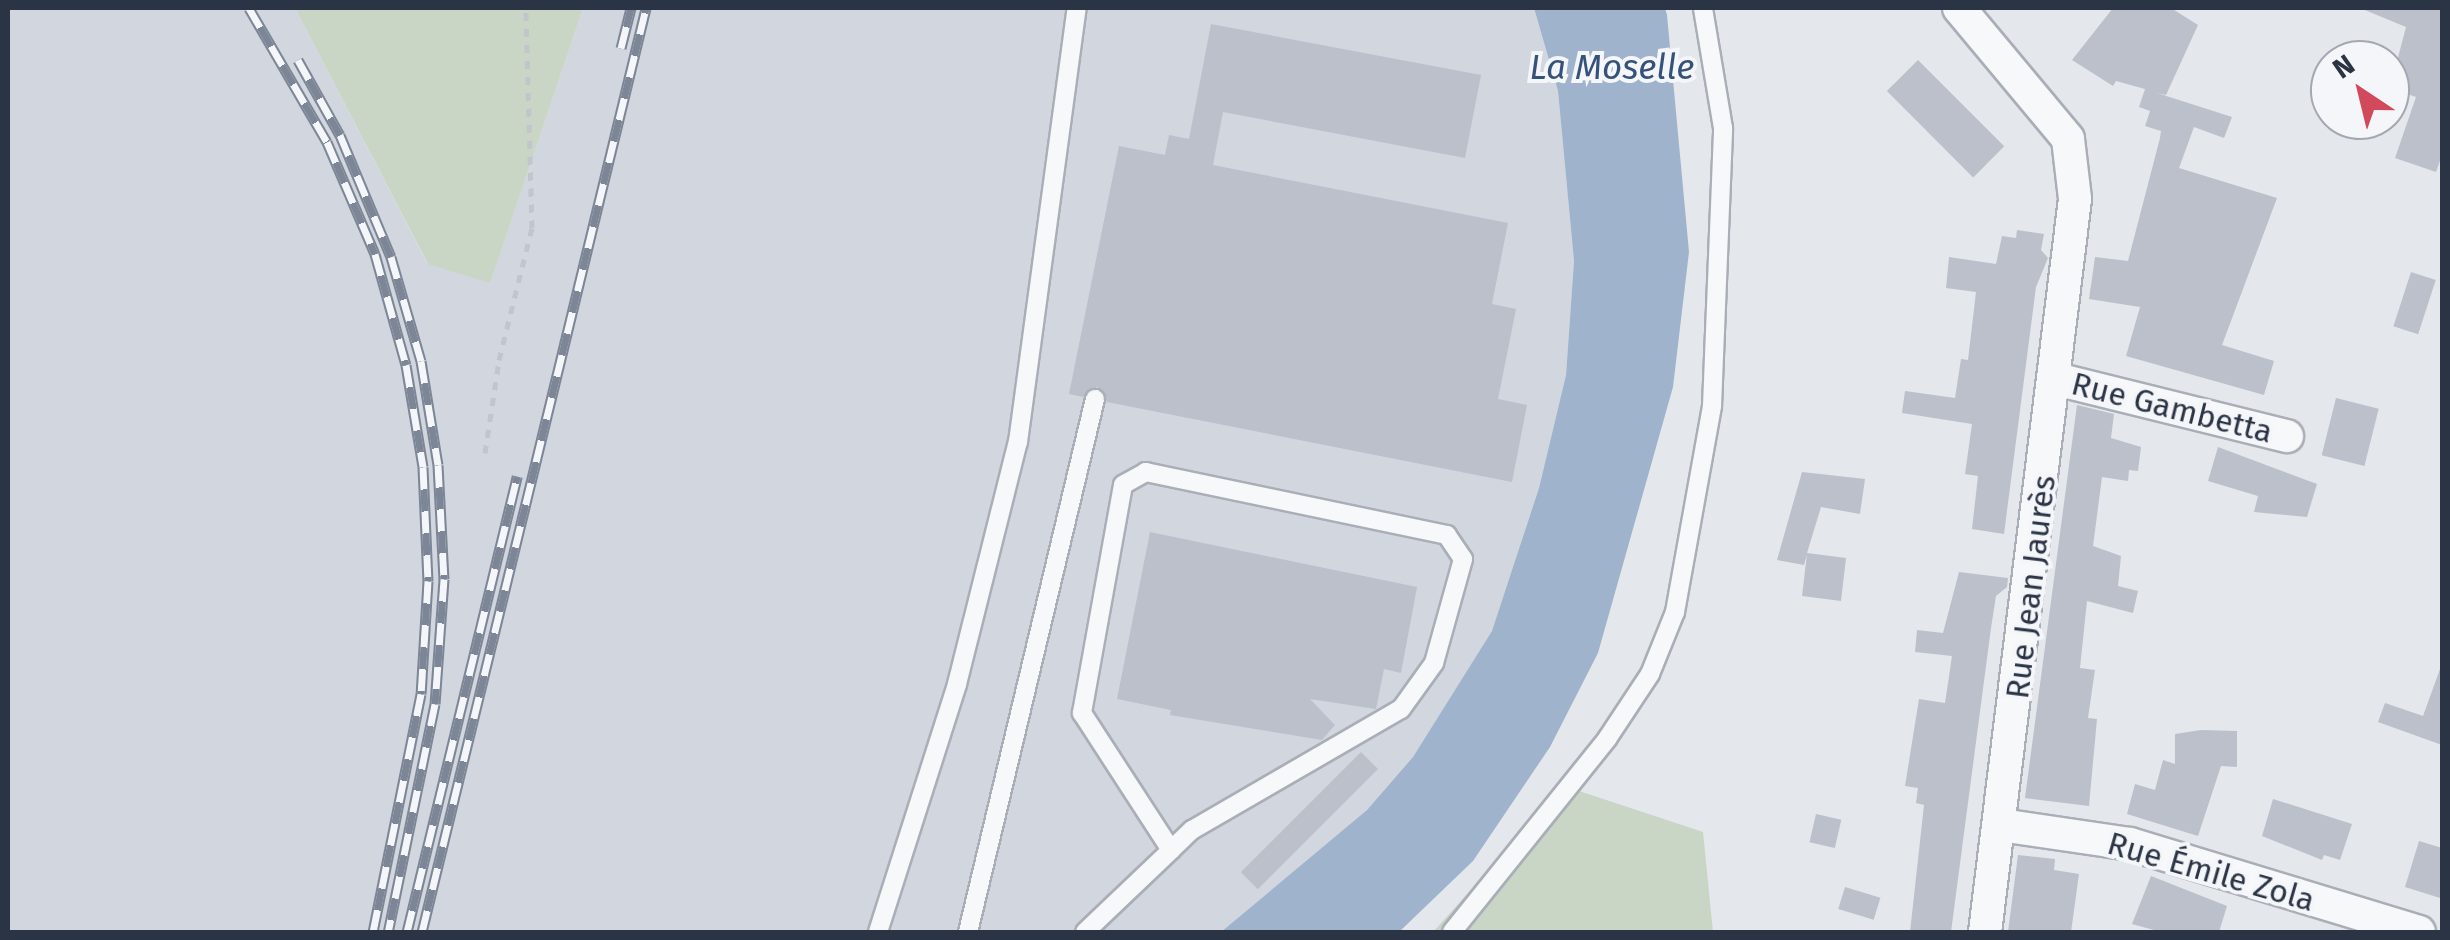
<!DOCTYPE html>
<meta charset="utf-8">
<style>
body{margin:0}
#map{position:relative;width:2450px;height:940px;overflow:hidden;background:#e4e7ec;font-family:"Fira Sans",sans-serif}
div>[style]{position:absolute}
.built>*{inset:0;background:#d2d6de}
.green>*{inset:0;background:#c9d6c5}
.water>*{inset:0;background:#9fb4cc}
.building>*{inset:0;background:#bbc0ca;transform-origin:0 0}
.path>*{height:5px;margin-top:-2.5px;transform-origin:0;background:repeating-linear-gradient(90deg,#c2c5cb 0 8px,transparent 0 16px)}
.roads{filter:drop-shadow(2px 0 #a9aeb7) drop-shadow(-2px 0 #a9aeb7) drop-shadow(0 2px #a9aeb7) drop-shadow(0 -2px #a9aeb7)}
.service>*{height:18px;margin:-9px;padding:0 9px;transform-origin:9px;border-radius:9px;background:#f7f8fa}
.minor>*{height:32px;margin:-16px;padding:0 16px;transform-origin:16px;border-radius:16px;background:#f7f8fa}
.rail>*{height:11px;margin-top:-5.5px;transform-origin:0;background:repeating-linear-gradient(90deg,#f4f6f9 0 22px,#7d8696 0 44px);box-sizing:border-box;border-block:2px solid #7d8696}
span{translate:-50% -50%;white-space:nowrap;text-align:center;line-height:1.15;-webkit-text-stroke:8px #f4f6f9;paint-order:stroke}
.street-label{font-size:32px;color:#2b3445}
.water-label{font-size:35px;color:#34527a;font-style:italic}
.frame{position:absolute;inset:0;border:10px solid #2b3445;pointer-events:none}
.north{position:absolute;left:2310px;top:40px;width:100px;height:100px;box-sizing:border-box;background:#f4f6f9;border:2px solid #a4a8b1;border-radius:50%;rotate:325deg;font-size:28px;font-weight:700;line-height:40px;text-align:center;color:#2b3445}
.north::after{content:'';display:block;margin:auto;width:35px;height:45px;background:#d1495b;clip-path:polygon(50% 0,100% 100%,50% 72%,0 100%)}
</style>
<div id="map">
<div class="built">
<div style="clip-path:polygon(8px 8px,295px 8px,427px 263px,490px 282px,583px 8px,1534px 8px,1558px 91px,1574px 261px,1566px 375px,1539px 488px,1492px 632px,1413px 757px,1367px 810px,1221px 932px,8px 932px)"></div>
</div>
<div class="green">
<div style="clip-path:polygon(295px 8px,583px 8px,490px 283px,428px 264px)"></div>
<div style="clip-path:polygon(1564px 786px,1703px 832px,1713px 932px,1433px 932px)"></div>
</div>
<div class="water">
<div style="clip-path:polygon(1534px 8px,1665px 8px,1667px 15px,1689px 252px,1673px 387px,1598px 653px,1550px 747px,1473px 861px,1399px 932px,1221px 932px,1367px 810px,1413px 757px,1492px 631px,1539px 488px,1566px 375px,1574px 261px,1558px 91px)"></div>
</div>
<div class="building">
<div style="clip-path:polygon(2113px 8px,2171px 8px,2198px 25px,2166px 95px,2157px 93px,2232px 117px,2224px 138px,2194px 127px,2179px 168px,2277px 198px,2222px 345px,2274px 361px,2264px 395px,2126px 356px,2140px 307px,2089px 299px,2095px 257px,2128px 261px,2160px 138px,2161px 131px,2145px 126px,2150px 111px,2139px 107px,2145px 89px,2116px 81px,2113px 86px,2072px 60px)"></div>
<div style="clip-path:polygon(2360px 8px,2442px 8px,2442px 155px,2436px 172px,2395px 158px,2416px 97px,2390px 88px,2406px 27px)"></div>
<div style="clip-path:polygon(1211px 24px,1481px 75px,1465px 158px,1223px 112px,1213px 165px,1508px 223px,1492px 304px,1516px 309px,1498px 399px,1527px 405px,1512px 482px,1107px 402px,1097px 387px,1083px 397px,1069px 394px,1119px 146px,1165px 155px,1169px 135px,1189px 139px)"></div>
<div style="left:1918px;top:60px;width:122px;height:44px;rotate:45deg"></div>
<div style="clip-path:polygon(2017px 230px,2044px 234px,2041px 250px,2048px 258px,2036px 287px,2004px 534px,1972px 529px,1978px 476px,1965px 474px,1972px 424px,1902px 413px,1905px 391px,1955px 398px,1961px 359px,1968px 360px,1976px 292px,1946px 288px,1949px 257px,1996px 264px,2002px 236px,2016px 238px)"></div>
<div style="left:2411px;top:272px;width:26px;height:57px;rotate:18deg"></div>
<div style="left:2336px;top:398px;width:44px;height:59px;rotate:14deg"></div>
<div style="clip-path:polygon(2077px 405px,2114px 414px,2111px 438px,2141px 447px,2138px 471px,2129px 470px,2128px 481px,2102px 477px,2093px 546px,2121px 556px,2118px 586px,2138px 591px,2133px 613px,2087px 601px,2080px 668px,2095px 670px,2088px 718px,2097px 719px,2089px 806px,2025px 798px)"></div>
<div style="clip-path:polygon(2218px 447px,2317px 484px,2307px 517px,2254px 512px,2258px 496px,2208px 481px)"></div>
<div style="clip-path:polygon(1802px 472px,1865px 479px,1860px 514px,1821px 507px,1807px 553px,1846px 558px,1841px 601px,1802px 596px,1807px 554px,1804px 565px,1777px 560px)"></div>
<div style="clip-path:polygon(1150px 532px,1417px 587px,1401px 673px,1384px 669px,1376px 709px,1310px 699px,1335px 725px,1322px 740px,1170px 715px,1171px 710px,1117px 699px)"></div>
<div style="clip-path:polygon(1959px 572px,2008px 578px,2007px 587px,1996px 596px,1991px 628px,1951px 932px,1910px 932px,1924px 805px,1916px 803px,1918px 788px,1905px 786px,1919px 699px,1945px 703px,1952px 656px,1915px 652px,1917px 630px,1943px 633px)"></div>
<div style="clip-path:polygon(2440px 669px,2442px 745px,2378px 722px,2385px 703px,2423px 716px)"></div>
<div style="clip-path:polygon(2201px 730px,2237px 731px,2237px 767px,2221px 766px,2198px 836px,2127px 814px,2135px 784px,2155px 790px,2163px 760px,2175px 764px,2175px 734px)"></div>
<div style="left:1361px;top:752px;width:24px;height:170px;rotate:45deg"></div>
<div style="clip-path:polygon(2273px 799px,2352px 824px,2340px 860px,2324px 855px,2322px 860px,2262px 836px)"></div>
<div style="left:1816px;top:814px;width:26px;height:29px;rotate:13deg"></div>
<div style="clip-path:polygon(2419px 841px,2442px 848px,2440px 898px,2405px 887px)"></div>
<div style="clip-path:polygon(2018px 855px,2055px 859px,2054px 870px,2079px 874px,2071px 932px,2008px 932px)"></div>
<div style="clip-path:polygon(2151px 876px,2227px 906px,2219px 932px,2161px 932px,2132px 924px)"></div>
<div style="left:1845px;top:887px;width:37px;height:23px;rotate:17deg"></div>
</div>
<div class="path">
<div style="left:485px;top:453px;width:94px;rotate:-81.4deg"></div>
<div style="left:499px;top:360px;width:136px;rotate:-76deg"></div>
<div style="left:532px;top:228px;width:220px;rotate:-91.6deg"></div>
</div>
<div class="roads">
<div class="service">
<div style="left:878px;top:932px;width:260px;rotate:-72.3deg"></div>
<div style="left:957px;top:684px;width:250px;rotate:-75.9deg"></div>
<div style="left:1018px;top:442px;width:438px;rotate:-82.3deg"></div>
<div style="left:968px;top:932px;width:548px;rotate:-76.6deg"></div>
<div style="left:1085px;top:932px;width:119px;rotate:-43.6deg"></div>
<div style="left:1171px;top:850px;width:29px;rotate:-44deg"></div>
<div style="left:1192px;top:830px;width:241px;rotate:-30.1deg"></div>
<div style="left:1401px;top:709px;width:57px;rotate:-54.3deg"></div>
<div style="left:1434px;top:663px;width:108px;rotate:-74.4deg"></div>
<div style="left:1463px;top:559px;width:29px;rotate:-124deg"></div>
<div style="left:1447px;top:535px;width:308px;rotate:-168.2deg"></div>
<div style="left:1146px;top:472px;width:26px;rotate:151deg"></div>
<div style="left:1123px;top:485px;width:232px;rotate:100.2deg"></div>
<div style="left:1082px;top:713px;width:163px;rotate:57deg"></div>
<div style="left:1452px;top:932px;width:248px;rotate:-51.2deg"></div>
<div style="left:1607px;top:739px;width:78px;rotate:-56.5deg"></div>
<div style="left:1650px;top:674px;width:67px;rotate:-68deg"></div>
<div style="left:1675px;top:612px;width:209px;rotate:-79.8deg"></div>
<div style="left:1712px;top:406px;width:278px;rotate:-87.7deg"></div>
<div style="left:1723px;top:128px;width:122px;rotate:-99.5deg"></div>
</div>
<div class="minor">
<div style="left:1959px;top:8px;width:170px;rotate:50.2deg"></div>
<div style="left:2068px;top:139px;width:60px;rotate:83.3deg"></div>
<div style="left:2075px;top:199px;width:739px;rotate:97deg"></div>
<div style="left:2056px;top:379px;width:238px;rotate:13.9deg"></div>
<div style="left:2000px;top:825px;width:131px;rotate:8.3deg"></div>
<div style="left:2130px;top:844px;width:302px;rotate:16.9deg"></div>
</div>
</div>
<div class="rail">
<div style="left:249px;top:8px;width:155px;rotate:59.8deg"></div>
<div style="left:327px;top:142px;width:122px;rotate:66.8deg"></div>
<div style="left:375px;top:254px;width:115px;rotate:74.4deg"></div>
<div style="left:406px;top:365px;width:103px;rotate:80.5deg"></div>
<div style="left:423px;top:467px;width:114px;rotate:87.5deg"></div>
<div style="left:428px;top:581px;width:113px;rotate:93.5deg"></div>
<div style="left:421px;top:694px;width:243px;rotate:101.4deg"></div>
<div style="left:621px;top:48px;width:41px;rotate:-76deg"></div>
<div style="left:298px;top:60px;width:86px;rotate:60.8deg"></div>
<div style="left:340px;top:135px;width:132px;rotate:67.3deg"></div>
<div style="left:391px;top:257px;width:108px;rotate:73.9deg"></div>
<div style="left:421px;top:361px;width:105px;rotate:80.7deg"></div>
<div style="left:438px;top:465px;width:114px;rotate:87deg"></div>
<div style="left:444px;top:579px;width:125px;rotate:94.1deg"></div>
<div style="left:435px;top:704px;width:233px;rotate:101.6deg"></div>
<div style="left:407px;top:932px;width:469px;rotate:-76.4deg"></div>
<div style="left:422px;top:932px;width:951px;rotate:-76.37deg"></div>
</div>
<div class="street-label">
<span style="left:2172px;top:408px;rotate:14deg">Rue Gambetta</span>
<span style="left:2031px;top:587px;rotate:-83deg">Rue Jean Jaurès</span>
<span style="left:2211px;top:872px;rotate:16deg">Rue Émile Zola</span>
</div>
<div class="water-label">
<span style="left:1612px;top:67px">La Moselle</span>
</div>
<div class="frame"></div>
<div class="north">N</div>
</div>
